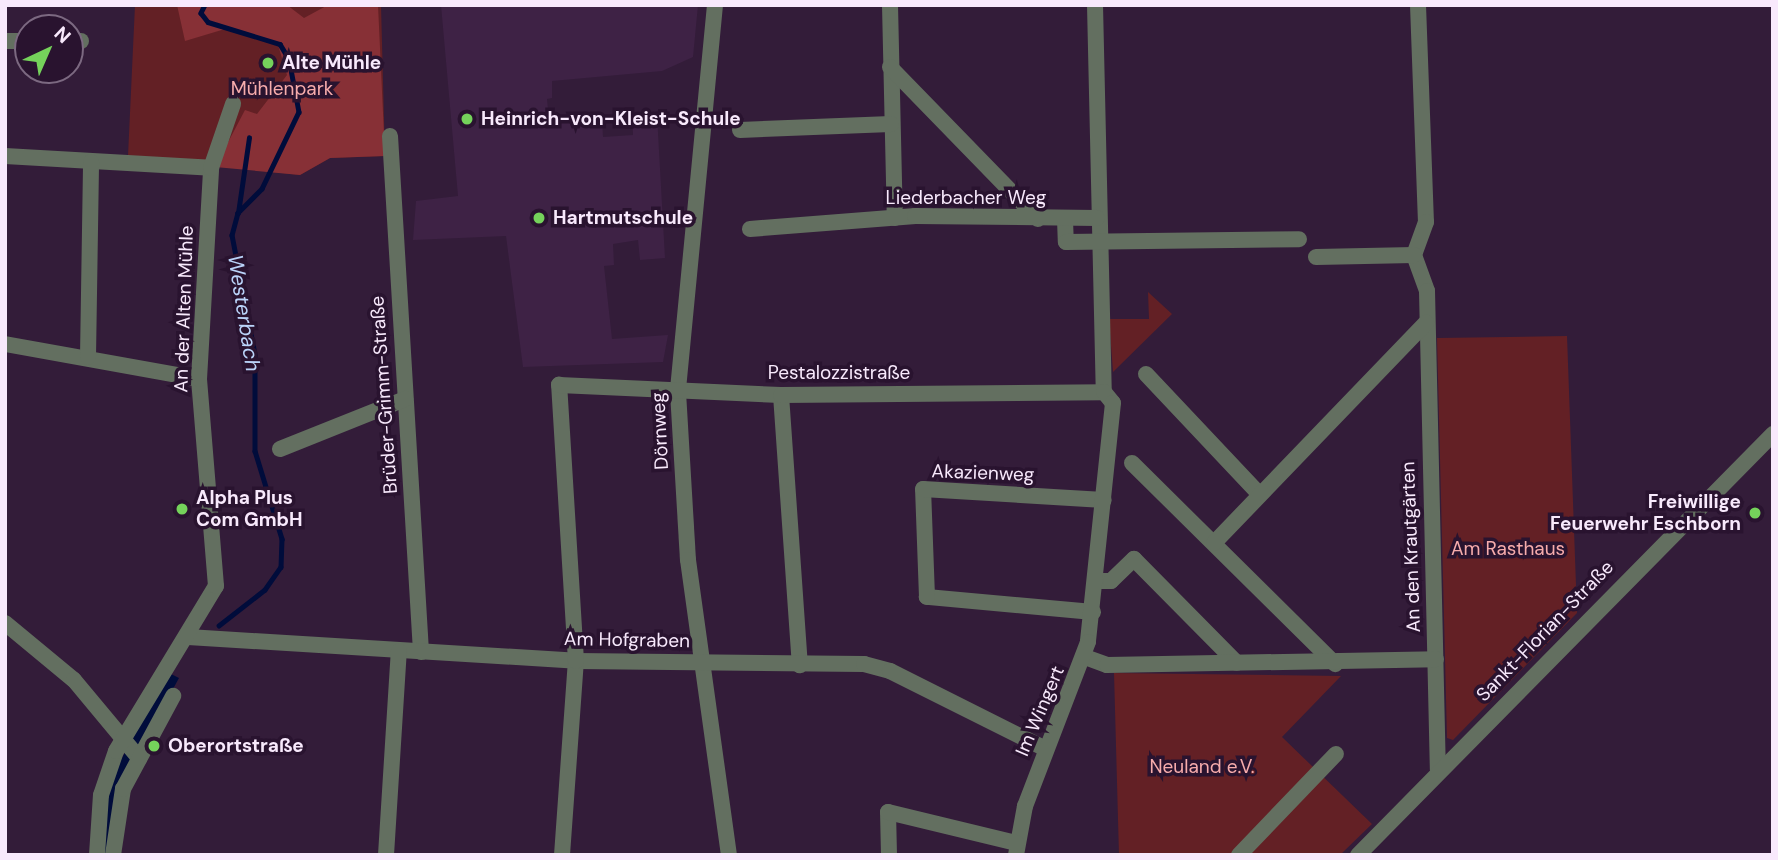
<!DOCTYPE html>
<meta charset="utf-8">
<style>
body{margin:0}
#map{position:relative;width:1778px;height:860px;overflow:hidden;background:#331c39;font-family:"DM Sans",sans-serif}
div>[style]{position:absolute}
.built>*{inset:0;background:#3e2245}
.green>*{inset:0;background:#632025}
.forest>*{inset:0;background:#873036}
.water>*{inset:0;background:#000c3b}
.stream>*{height:4.5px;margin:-2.25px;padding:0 2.25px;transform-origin:2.25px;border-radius:2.25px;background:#000c3b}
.street>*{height:16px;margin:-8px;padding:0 8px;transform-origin:8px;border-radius:8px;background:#636f60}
.dots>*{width:19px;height:19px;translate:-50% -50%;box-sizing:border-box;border:4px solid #29132f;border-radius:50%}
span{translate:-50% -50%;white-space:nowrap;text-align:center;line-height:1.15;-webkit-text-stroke:7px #29132f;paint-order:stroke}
.poi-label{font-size:19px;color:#f8e9fc;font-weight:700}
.left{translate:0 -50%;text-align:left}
.right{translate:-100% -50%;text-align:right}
.park-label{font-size:19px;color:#f7acac}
.street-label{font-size:19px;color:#f8e9fc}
.water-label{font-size:21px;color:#bad3f9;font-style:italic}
.frame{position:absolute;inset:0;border:7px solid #f8e9fc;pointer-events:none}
.north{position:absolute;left:14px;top:14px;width:70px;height:70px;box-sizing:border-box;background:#29132f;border:2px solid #7c6981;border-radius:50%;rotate:44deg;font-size:19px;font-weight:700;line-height:28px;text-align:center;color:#f8e9fc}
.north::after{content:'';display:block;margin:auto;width:24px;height:32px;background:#75d25b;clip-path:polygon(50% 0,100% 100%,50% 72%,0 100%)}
</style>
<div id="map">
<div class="built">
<div style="clip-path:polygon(441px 5px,698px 5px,693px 57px,662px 71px,552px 81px,552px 98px,547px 99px,549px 120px,602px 118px,603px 137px,633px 135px,632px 116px,657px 115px,665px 258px,640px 260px,638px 240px,613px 244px,614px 265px,604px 266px,612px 339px,668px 335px,663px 362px,523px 367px,506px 236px,413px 240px,416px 201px,458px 196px)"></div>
</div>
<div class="green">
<div style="clip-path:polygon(135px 5px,381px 5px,385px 156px,330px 158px,300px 175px,128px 156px)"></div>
<div style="clip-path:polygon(1148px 292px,1172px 314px,1113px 372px,1109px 319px,1149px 319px)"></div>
<div style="clip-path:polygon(1567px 336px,1577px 613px,1453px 740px,1447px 738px,1437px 338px)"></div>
<div style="clip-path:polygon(1114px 673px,1341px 676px,1282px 737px,1372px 824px,1340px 855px,1119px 855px)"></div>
</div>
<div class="forest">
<div style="clip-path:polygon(177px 5px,287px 5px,304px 18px,328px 5px,378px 5px,385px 156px,330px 158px,300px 175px,215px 167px,245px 110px,257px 114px,287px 75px,278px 45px,225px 29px,185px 41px)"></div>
</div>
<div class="water">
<div style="clip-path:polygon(169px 673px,179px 678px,116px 793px,108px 855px,102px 855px,100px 823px,117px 767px)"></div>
</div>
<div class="stream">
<div style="left:205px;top:5px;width:9px;rotate:117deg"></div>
<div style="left:201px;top:13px;width:11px;rotate:52deg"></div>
<div style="left:208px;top:22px;width:75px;rotate:17deg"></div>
<div style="left:280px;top:44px;width:17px;rotate:59deg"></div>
<div style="left:289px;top:59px;width:54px;rotate:79.3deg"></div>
<div style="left:299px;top:112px;width:85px;rotate:115.7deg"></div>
<div style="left:262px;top:189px;width:34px;rotate:135deg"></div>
<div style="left:238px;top:213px;width:23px;rotate:105deg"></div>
<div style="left:232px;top:235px;width:122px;rotate:79.1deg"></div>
<div style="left:255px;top:355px;width:96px;rotate:90deg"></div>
<div style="left:255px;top:451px;width:92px;rotate:72.9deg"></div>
<div style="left:282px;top:539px;width:28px;rotate:92deg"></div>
<div style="left:281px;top:567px;width:28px;rotate:125deg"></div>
<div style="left:265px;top:590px;width:58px;rotate:142deg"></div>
<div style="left:238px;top:213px;width:76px;rotate:-81.7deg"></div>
</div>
<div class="street">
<div style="left:715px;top:5px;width:389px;rotate:95.5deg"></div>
<div style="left:678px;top:392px;width:168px;rotate:86.6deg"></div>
<div style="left:688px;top:560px;width:298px;rotate:82.1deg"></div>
<div style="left:890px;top:5px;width:213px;rotate:88.7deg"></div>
<div style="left:1095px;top:5px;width:387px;rotate:88.7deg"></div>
<div style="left:1418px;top:5px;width:217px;rotate:87.9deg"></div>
<div style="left:1426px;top:222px;width:35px;rotate:110deg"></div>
<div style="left:1414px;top:255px;width:38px;rotate:70deg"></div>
<div style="left:1427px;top:291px;width:479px;rotate:88.7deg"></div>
<div style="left:5px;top:41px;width:23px"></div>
<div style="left:70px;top:41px;width:11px"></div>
<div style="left:890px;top:67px;width:212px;rotate:45.8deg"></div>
<div style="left:740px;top:130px;width:151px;rotate:-2.3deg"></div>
<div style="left:390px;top:136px;width:517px;rotate:86.56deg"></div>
<div style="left:5px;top:156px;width:206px;rotate:3.3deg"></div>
<div style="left:1065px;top:219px;width:23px;rotate:88deg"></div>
<div style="left:1066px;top:242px;width:233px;rotate:-0.7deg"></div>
<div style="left:750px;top:229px;width:166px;rotate:-4.5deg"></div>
<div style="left:915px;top:216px;width:182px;rotate:0.6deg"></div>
<div style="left:1316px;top:257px;width:98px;rotate:-1.2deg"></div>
<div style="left:5px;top:344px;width:197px;rotate:10.2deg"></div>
<div style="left:88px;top:357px;width:195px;rotate:-89.1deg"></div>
<div style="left:1146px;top:374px;width:165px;rotate:46.7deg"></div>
<div style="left:781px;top:395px;width:271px;rotate:86deg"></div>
<div style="left:280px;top:449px;width:135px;rotate:-21.8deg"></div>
<div style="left:1132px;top:463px;width:286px;rotate:44.7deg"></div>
<div style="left:1214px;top:543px;width:306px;rotate:-46.1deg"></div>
<div style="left:1097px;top:581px;width:14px"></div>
<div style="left:1111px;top:581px;width:32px;rotate:-44deg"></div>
<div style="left:1134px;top:559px;width:146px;rotate:45.3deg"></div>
<div style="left:1093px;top:612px;width:167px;rotate:-174.8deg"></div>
<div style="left:927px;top:597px;width:108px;rotate:-92.1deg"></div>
<div style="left:923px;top:489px;width:181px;rotate:3.5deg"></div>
<div style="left:5px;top:623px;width:89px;rotate:39.6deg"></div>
<div style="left:74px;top:680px;width:102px;rotate:50.2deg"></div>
<div style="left:188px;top:637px;width:389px;rotate:3.5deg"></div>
<div style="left:576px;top:661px;width:288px;rotate:0.6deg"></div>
<div style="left:864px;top:664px;width:27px;rotate:15deg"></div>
<div style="left:890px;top:671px;width:174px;rotate:26.6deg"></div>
<div style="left:1085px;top:657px;width:23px;rotate:20deg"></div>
<div style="left:1107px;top:665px;width:329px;rotate:-1deg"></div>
<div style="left:97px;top:855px;width:60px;rotate:-86.2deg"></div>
<div style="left:101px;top:795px;width:46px;rotate:-71.2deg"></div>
<div style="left:116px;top:751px;width:193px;rotate:-58.8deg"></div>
<div style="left:216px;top:586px;width:208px;rotate:-94.7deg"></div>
<div style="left:199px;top:379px;width:211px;rotate:-86.7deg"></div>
<div style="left:211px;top:168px;width:68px;rotate:-71deg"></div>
<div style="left:113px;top:855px;width:67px;rotate:-81.4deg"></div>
<div style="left:123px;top:789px;width:106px;rotate:-61.7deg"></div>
<div style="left:386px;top:855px;width:204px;rotate:-86.4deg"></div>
<div style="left:562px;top:855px;width:195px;rotate:-85.9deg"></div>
<div style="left:576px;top:661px;width:277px;rotate:-93.5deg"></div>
<div style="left:559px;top:385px;width:222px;rotate:2.6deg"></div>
<div style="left:781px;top:395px;width:323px;rotate:-0.5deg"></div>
<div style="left:1104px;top:392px;width:14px;rotate:51deg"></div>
<div style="left:1113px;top:403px;width:240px;rotate:96deg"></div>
<div style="left:1088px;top:642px;width:176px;rotate:111deg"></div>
<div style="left:1025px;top:806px;width:50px;rotate:100.4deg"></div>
<div style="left:889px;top:855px;width:43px;rotate:-91.3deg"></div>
<div style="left:888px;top:812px;width:132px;rotate:13.6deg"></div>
<div style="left:1239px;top:855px;width:140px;rotate:-46.2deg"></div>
<div style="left:1358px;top:855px;width:591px;rotate:-45.41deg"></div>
</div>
<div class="dots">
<div style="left:268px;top:63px;background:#75d25b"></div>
<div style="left:467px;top:119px;background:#75d25b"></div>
<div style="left:539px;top:218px;background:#75d25b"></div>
<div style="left:182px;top:509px;background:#75d25b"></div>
<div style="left:1755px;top:513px;background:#75d25b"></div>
<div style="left:154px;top:746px;background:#75d25b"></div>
</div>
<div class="poi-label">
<span class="left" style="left:282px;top:63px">Alte Mühle</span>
<span class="left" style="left:481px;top:119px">Heinrich-von-Kleist-Schule</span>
<span class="left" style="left:553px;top:218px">Hartmutschule</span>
<span class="left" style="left:196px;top:509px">Alpha Plus<br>Com GmbH</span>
<span class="right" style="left:1741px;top:513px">Freiwillige<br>Feuerwehr Eschborn</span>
<span class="left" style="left:168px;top:746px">Oberortstraße</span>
</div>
<div class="park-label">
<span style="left:282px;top:89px">Mühlenpark</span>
<span style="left:1508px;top:549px">Am Rasthaus</span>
<span style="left:1202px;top:767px">Neuland e.V.</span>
</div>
<div class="street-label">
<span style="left:966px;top:198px">Liederbacher Weg</span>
<span style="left:184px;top:309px;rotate:-88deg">An der Alten Mühle</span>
<span style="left:839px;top:373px">Pestalozzistraße</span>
<span style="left:384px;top:395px;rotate:-94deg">Brüder-Grimm-Straße</span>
<span style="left:660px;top:431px;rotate:-93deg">Dörnweg</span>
<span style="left:983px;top:473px;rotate:2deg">Akazienweg</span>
<span style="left:1411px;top:547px;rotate:-92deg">An den Krautgärten</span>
<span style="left:1545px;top:631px;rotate:-46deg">Sankt-Florian-Straße</span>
<span style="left:627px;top:640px;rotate:1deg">Am Hofgraben</span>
<span style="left:1040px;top:711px;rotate:-67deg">Im Wingert</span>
</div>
<div class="water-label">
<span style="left:244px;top:313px;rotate:81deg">Westerbach</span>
</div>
<div class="frame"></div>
<div class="north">N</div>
</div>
